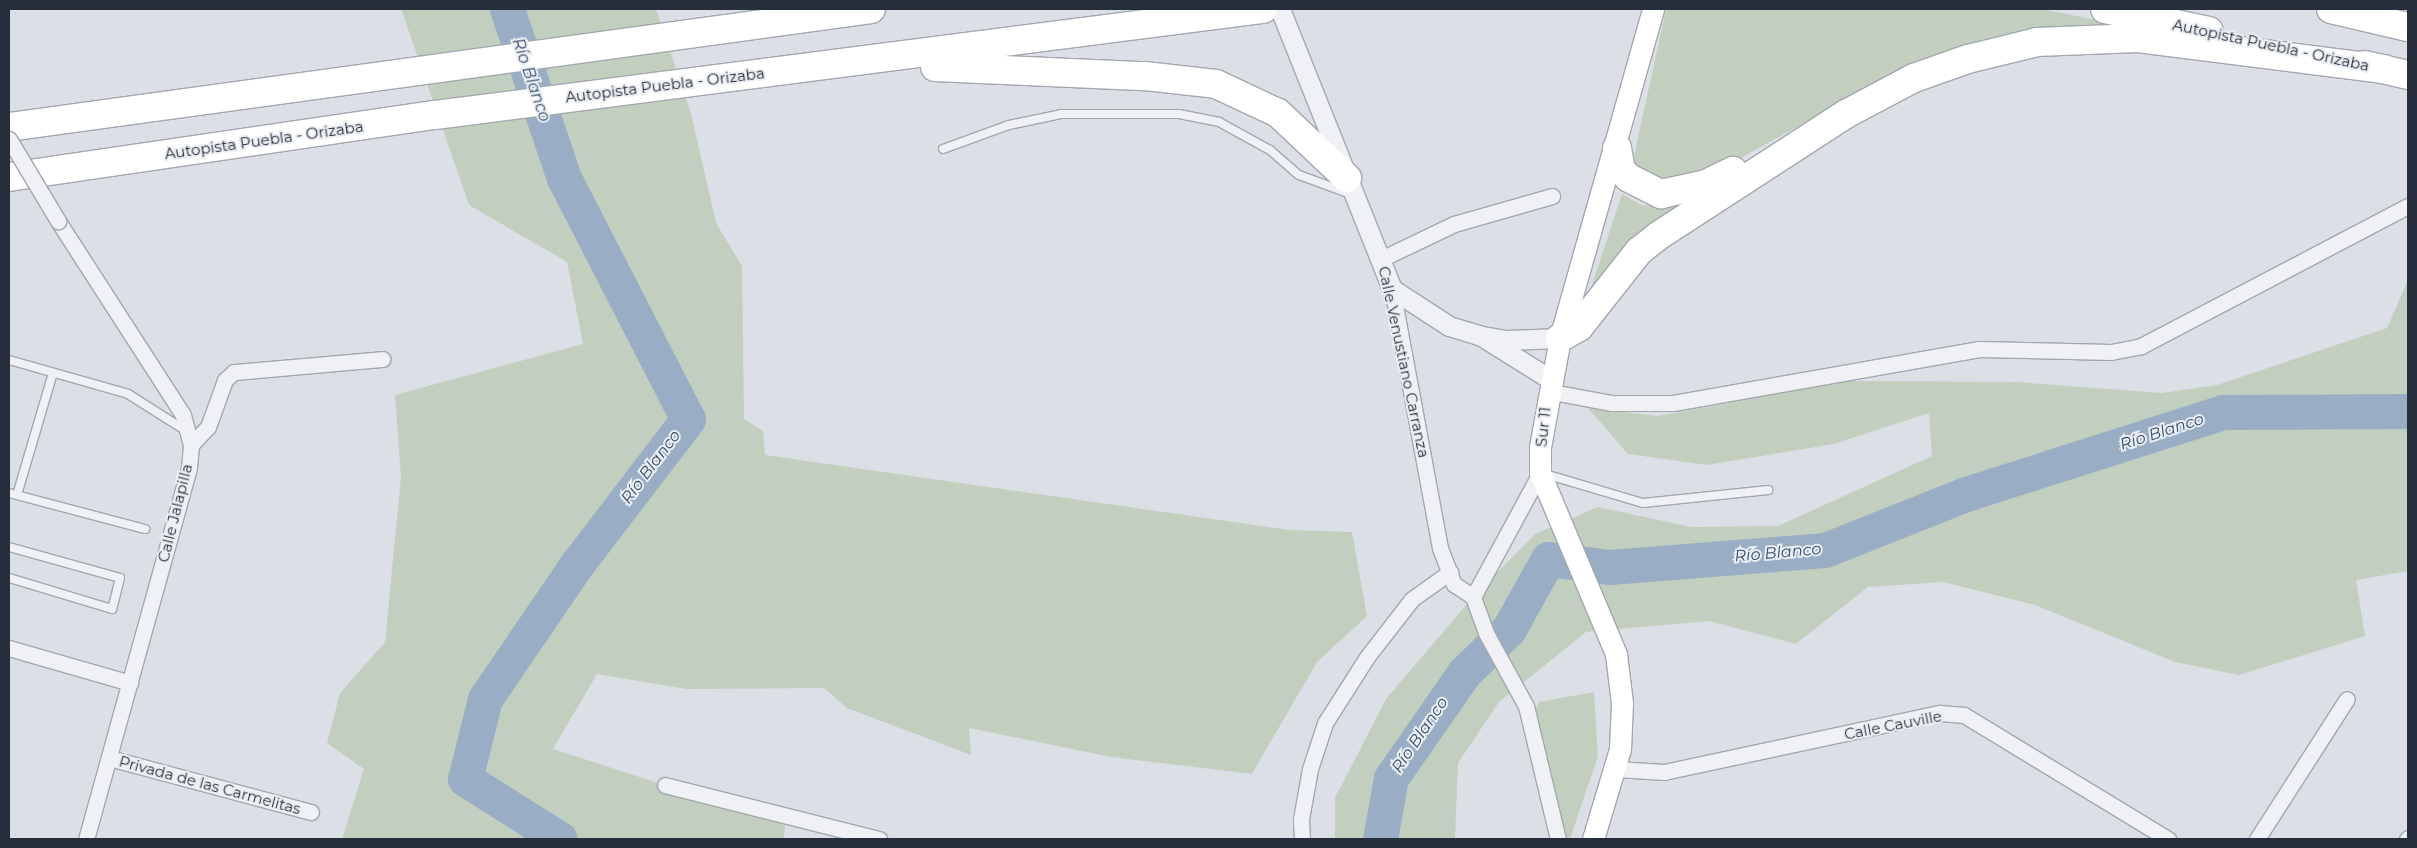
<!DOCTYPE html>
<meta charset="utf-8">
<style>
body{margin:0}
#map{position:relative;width:2417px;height:848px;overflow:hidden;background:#dce0e6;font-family:Montserrat,sans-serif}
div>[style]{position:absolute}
.green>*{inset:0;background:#c2cfbe}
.river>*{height:35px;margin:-17.5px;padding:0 17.5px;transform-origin:17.5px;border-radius:17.5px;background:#99aec4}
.roads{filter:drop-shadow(1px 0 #a2a7af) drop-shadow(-1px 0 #a2a7af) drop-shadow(0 1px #a2a7af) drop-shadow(0 -1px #a2a7af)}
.service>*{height:8px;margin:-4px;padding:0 4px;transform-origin:4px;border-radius:4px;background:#eff1f4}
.minor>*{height:15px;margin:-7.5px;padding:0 7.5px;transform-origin:7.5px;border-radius:7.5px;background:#eff1f4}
.tertiary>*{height:19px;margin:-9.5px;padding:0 9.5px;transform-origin:9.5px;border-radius:9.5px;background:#eff1f4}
.secondary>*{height:21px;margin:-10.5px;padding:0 10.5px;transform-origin:10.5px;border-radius:10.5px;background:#fff}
.motorway>*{height:28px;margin:-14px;padding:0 14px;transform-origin:14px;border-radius:14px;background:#fff}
.bridges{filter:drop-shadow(1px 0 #a2a7af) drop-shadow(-1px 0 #a2a7af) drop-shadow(0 1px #a2a7af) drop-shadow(0 -1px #a2a7af)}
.minor-bridge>*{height:15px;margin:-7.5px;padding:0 7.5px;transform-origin:7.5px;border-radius:7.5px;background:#eff1f4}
span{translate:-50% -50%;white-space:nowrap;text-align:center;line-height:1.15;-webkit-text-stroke:4px #ebeff3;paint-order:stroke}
.street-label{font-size:15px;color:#272e3b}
.water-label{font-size:16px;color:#334d6c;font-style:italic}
.frame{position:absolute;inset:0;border:10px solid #272e3b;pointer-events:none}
</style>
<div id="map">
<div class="green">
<div style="clip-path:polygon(401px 9px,656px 9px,691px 113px,716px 223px,742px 266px,744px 419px,763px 431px,765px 455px,1290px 530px,1352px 532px,1367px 616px,1317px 662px,1252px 774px,1111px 757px,969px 728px,971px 755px,847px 708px,824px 688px,686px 689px,597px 674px,553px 749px,785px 824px,784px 839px,342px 839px,364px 769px,327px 743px,340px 693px,385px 642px,401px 477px,395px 395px,583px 344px,567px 262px,469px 205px)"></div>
<div style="clip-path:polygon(1666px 9px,2042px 9px,2135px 28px,1877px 82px,1743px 157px,1688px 183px,1662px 185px,1635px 171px,1634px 156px)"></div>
<div style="clip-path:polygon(1622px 194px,1641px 205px,1668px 208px,1698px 198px,1585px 306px)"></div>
<div style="clip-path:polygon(2408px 280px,2408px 571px,2356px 580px,2365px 636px,2239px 675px,2175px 662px,2035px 605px,1943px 582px,1868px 587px,1796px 644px,1709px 621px,1586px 632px,1499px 702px,1458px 763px,1455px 839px,1335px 839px,1335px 798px,1386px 699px,1473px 597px,1535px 534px,1598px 507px,1691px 527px,1778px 526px,1932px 456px,1929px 413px,1834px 444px,1707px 465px,1628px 454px,1588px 408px,1658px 416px,1848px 381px,2017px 382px,2162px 393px,2217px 385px,2387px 328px)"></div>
<div style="clip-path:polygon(1594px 692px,1598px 756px,1570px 839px,1566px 839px,1532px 717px,1539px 702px)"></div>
</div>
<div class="river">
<div style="left:507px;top:9px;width:178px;rotate:71.4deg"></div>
<div style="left:564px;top:178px;width:271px;rotate:62.8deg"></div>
<div style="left:688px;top:419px;width:183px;rotate:127.4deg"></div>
<div style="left:577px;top:564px;width:163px;rotate:124.3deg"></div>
<div style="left:485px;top:699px;width:82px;rotate:104deg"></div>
<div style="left:465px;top:779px;width:112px;rotate:32.3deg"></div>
<div style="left:1380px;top:839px;width:62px;rotate:-79.8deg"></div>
<div style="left:1391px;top:778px;width:128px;rotate:-55.2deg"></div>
<div style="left:1464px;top:673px;width:63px;rotate:-44.4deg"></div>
<div style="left:1509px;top:629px;width:80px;rotate:-60.9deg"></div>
<div style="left:1548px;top:559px;width:62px;rotate:7.5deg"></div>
<div style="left:1609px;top:567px;width:217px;rotate:-4.5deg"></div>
<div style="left:1825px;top:550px;width:149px;rotate:-21.7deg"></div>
<div style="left:1963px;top:495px;width:273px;rotate:-17.7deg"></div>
<div style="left:2223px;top:412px;width:185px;rotate:-0.3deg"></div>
</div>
<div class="roads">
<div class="service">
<div style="left:943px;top:149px;width:70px;rotate:-20deg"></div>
<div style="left:1009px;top:125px;width:53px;rotate:-11.9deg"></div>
<div style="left:1061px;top:114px;width:118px"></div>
<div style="left:1179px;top:114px;width:41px;rotate:11.3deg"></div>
<div style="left:1219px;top:122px;width:58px;rotate:28.8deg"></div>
<div style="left:1270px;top:150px;width:38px;rotate:41deg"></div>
<div style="left:1299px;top:175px;width:58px;rotate:20.3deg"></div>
<div style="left:9px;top:360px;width:124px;rotate:15.9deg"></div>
<div style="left:128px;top:394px;width:67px;rotate:32.3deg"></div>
<div style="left:1545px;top:474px;width:102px;rotate:16.5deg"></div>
<div style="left:1643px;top:503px;width:126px;rotate:-5.9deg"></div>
<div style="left:9px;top:493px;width:141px;rotate:14.8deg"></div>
<div style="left:17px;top:495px;width:127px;rotate:-73.6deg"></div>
<div style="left:9px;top:547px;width:115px;rotate:15.6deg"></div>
<div style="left:120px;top:578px;width:32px;rotate:104deg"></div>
<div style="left:112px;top:609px;width:108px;rotate:-163.2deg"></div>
</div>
<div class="minor">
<div style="left:58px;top:221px;width:231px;rotate:57.2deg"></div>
<div style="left:183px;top:415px;width:31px;rotate:75deg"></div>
<div style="left:191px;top:445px;width:23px;rotate:95deg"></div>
<div style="left:189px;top:468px;width:385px;rotate:105.5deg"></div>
<div style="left:1383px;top:258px;width:79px;rotate:-25.6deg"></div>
<div style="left:1454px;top:224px;width:102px;rotate:-15.9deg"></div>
<div style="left:1392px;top:289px;width:263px;rotate:79.5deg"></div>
<div style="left:1440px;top:548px;width:39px;rotate:69deg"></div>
<div style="left:1454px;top:584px;width:23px;rotate:34deg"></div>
<div style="left:1547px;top:391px;width:66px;rotate:10.5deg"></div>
<div style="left:1612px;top:403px;width:61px"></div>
<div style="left:1673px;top:403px;width:311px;rotate:-10deg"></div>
<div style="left:1979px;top:349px;width:132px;rotate:1.3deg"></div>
<div style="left:2111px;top:352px;width:31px;rotate:-11deg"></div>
<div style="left:2141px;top:346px;width:301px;rotate:-27.7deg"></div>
<div style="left:191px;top:445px;width:25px;rotate:-47deg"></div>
<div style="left:208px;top:427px;width:50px;rotate:-70.1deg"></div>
<div style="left:225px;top:380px;width:12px;rotate:-42deg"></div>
<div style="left:234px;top:372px;width:149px;rotate:-5deg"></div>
<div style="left:1473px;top:597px;width:38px;rotate:70deg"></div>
<div style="left:1486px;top:633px;width:83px;rotate:61.3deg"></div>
<div style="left:1526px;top:706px;width:137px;rotate:76.5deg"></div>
<div style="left:1473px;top:597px;width:141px;rotate:-61.6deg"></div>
<div style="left:9px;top:648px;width:126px;rotate:16.1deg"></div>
<div style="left:109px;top:758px;width:209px;rotate:15deg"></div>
<div style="left:1616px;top:769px;width:48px;rotate:3.6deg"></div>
<div style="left:1664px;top:772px;width:282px;rotate:-12.1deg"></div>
<div style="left:1940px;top:713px;width:24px;rotate:5deg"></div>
<div style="left:1964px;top:715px;width:239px;rotate:31.3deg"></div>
<div style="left:665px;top:785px;width:221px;rotate:14.2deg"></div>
<div style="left:1302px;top:839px;width:20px;rotate:-93deg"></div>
<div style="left:1301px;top:819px;width:51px;rotate:-79.8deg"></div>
<div style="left:1310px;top:769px;width:48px;rotate:-71.9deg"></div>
<div style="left:1325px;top:723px;width:78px;rotate:-57.5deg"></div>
<div style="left:1367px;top:657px;width:73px;rotate:-52.2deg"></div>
<div style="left:1412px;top:599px;width:47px;rotate:-35.4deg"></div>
<div style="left:2257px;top:839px;width:166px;rotate:-57.3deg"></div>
<div style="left:2407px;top:839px;width:1px;rotate:-45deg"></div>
</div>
<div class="tertiary">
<div style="left:1280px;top:9px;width:302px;rotate:68.2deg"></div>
<div style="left:1392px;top:289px;width:68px;rotate:33deg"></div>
<div style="left:1449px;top:326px;width:34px;rotate:17deg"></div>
<div style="left:1481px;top:336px;width:26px;rotate:9deg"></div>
<div style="left:1507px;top:340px;width:53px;rotate:-2.2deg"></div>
<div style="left:1486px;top:339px;width:75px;rotate:32deg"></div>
</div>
<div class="secondary">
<div style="left:1593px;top:839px;width:94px;rotate:-73.3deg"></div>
<div style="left:1620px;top:749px;width:46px;rotate:-87.5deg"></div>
<div style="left:1622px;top:703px;width:49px;rotate:-97deg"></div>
<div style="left:1616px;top:654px;width:196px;rotate:-112.8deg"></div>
<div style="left:1540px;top:473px;width:26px;rotate:-90deg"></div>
<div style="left:1540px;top:447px;width:111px;rotate:-79.6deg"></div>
<div style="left:1560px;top:338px;width:342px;rotate:-74.2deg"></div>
</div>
<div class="motorway">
<div style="left:2105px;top:9px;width:106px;rotate:11.9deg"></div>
<div style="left:2331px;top:9px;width:79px;rotate:13.2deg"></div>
<div style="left:2365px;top:65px;width:44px;rotate:13.1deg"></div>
<div style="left:935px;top:67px;width:210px;rotate:2.5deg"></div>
<div style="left:1145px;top:76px;width:71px;rotate:6.4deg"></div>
<div style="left:1216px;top:84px;width:68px;rotate:25.1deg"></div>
<div style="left:1278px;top:113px;width:95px;rotate:43.3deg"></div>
<div style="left:9px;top:127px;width:870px;rotate:-7.79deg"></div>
<div style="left:1617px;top:148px;width:22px;rotate:80deg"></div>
<div style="left:1621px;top:170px;width:11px;rotate:45deg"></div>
<div style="left:1629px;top:178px;width:36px;rotate:27deg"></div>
<div style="left:1661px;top:194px;width:46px;rotate:-12.5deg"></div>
<div style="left:1706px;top:184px;width:30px;rotate:-26deg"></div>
<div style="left:9px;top:177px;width:430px;rotate:-8.3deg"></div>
<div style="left:435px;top:115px;width:835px;rotate:-7.3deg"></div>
<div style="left:1560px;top:338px;width:22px;rotate:-30deg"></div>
<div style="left:1579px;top:327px;width:97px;rotate:-51.7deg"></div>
<div style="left:1639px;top:251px;width:24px;rotate:-38deg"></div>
<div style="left:1658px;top:236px;width:224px;rotate:-33deg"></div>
<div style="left:1846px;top:114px;width:77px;rotate:-27.9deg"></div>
<div style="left:1914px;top:78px;width:57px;rotate:-19.4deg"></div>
<div style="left:1968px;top:59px;width:71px;rotate:-13.8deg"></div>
<div style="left:2037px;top:42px;width:101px;rotate:-2.3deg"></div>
<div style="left:2138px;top:38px;width:248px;rotate:7.2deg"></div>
</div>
</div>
<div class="bridges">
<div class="minor-bridge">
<div style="left:9px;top:139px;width:96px;rotate:59.1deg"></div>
</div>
</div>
<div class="street-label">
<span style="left:2271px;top:45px;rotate:12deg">Autopista Puebla - Orizaba</span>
<span style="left:665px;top:85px;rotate:-7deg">Autopista Puebla - Orizaba</span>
<span style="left:264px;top:140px;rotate:-8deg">Autopista Puebla - Orizaba</span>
<span style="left:1404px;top:362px;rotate:78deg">Calle Venustiano Carranza</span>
<span style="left:1543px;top:427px;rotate:-84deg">Sur 11</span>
<span style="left:175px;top:513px;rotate:-76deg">Calle Jalapilla</span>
<span style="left:1893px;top:725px;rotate:-11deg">Calle Cauville</span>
<span style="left:210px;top:785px;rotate:15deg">Privada de las Carmelitas</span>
</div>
<div class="water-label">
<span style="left:531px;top:80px;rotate:71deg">Río Blanco</span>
<span style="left:2162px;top:432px;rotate:-18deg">Río Blanco</span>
<span style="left:651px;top:467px;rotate:-53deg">Río Blanco</span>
<span style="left:1778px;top:553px;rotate:-5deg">Río Blanco</span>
<span style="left:1420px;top:735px;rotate:-56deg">Río Blanco</span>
</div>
<div class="frame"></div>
</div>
